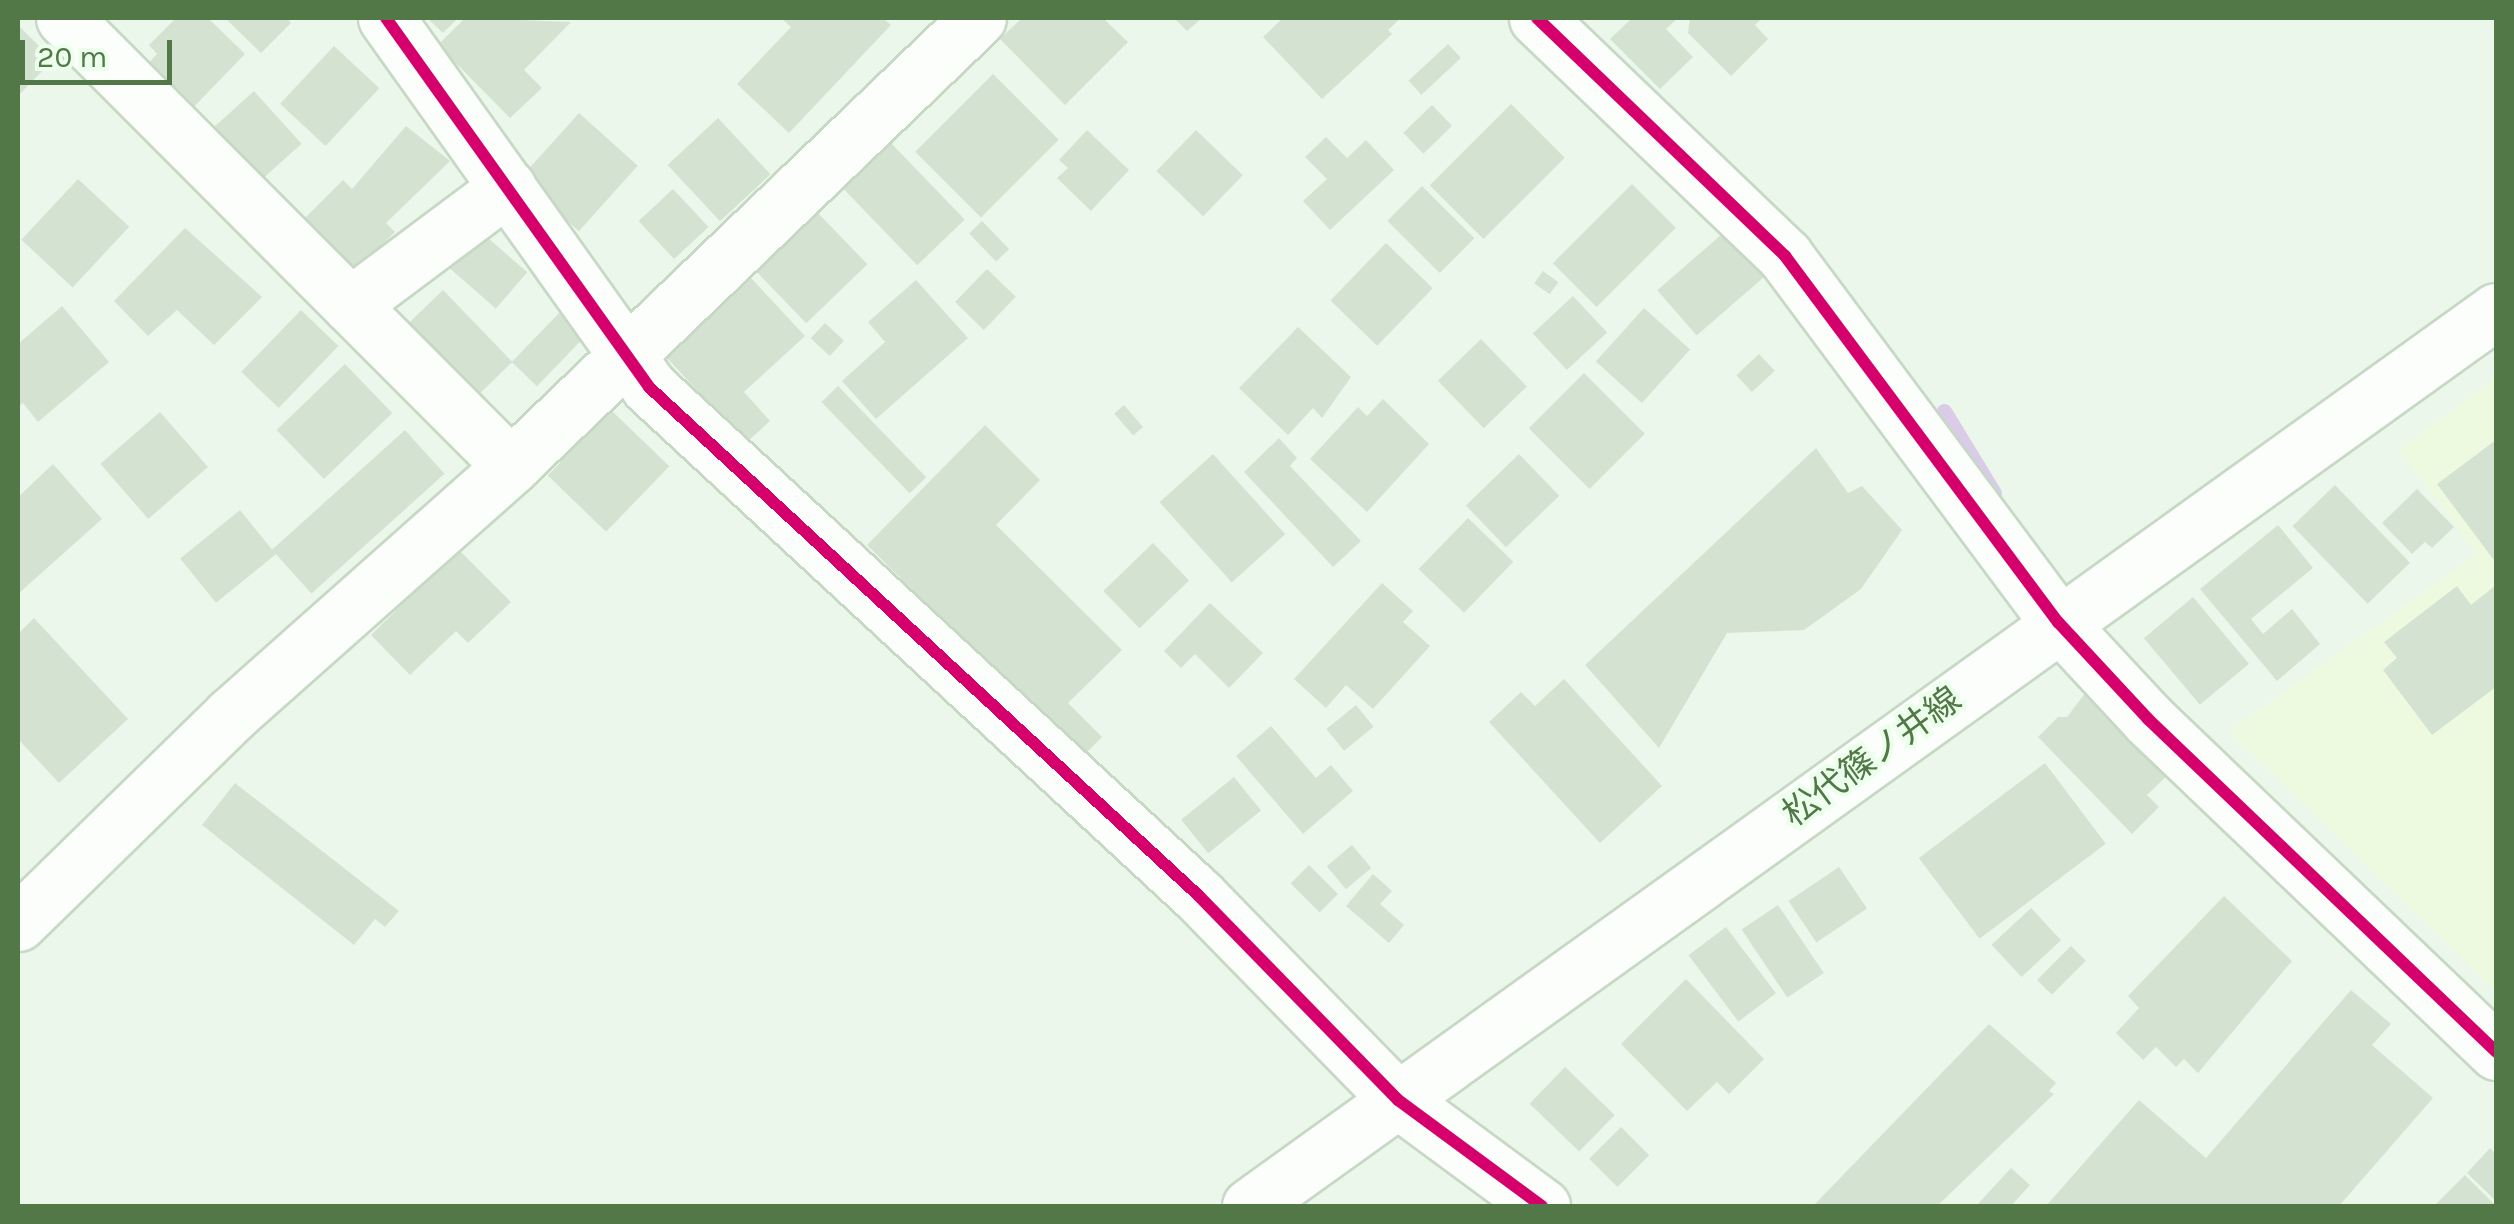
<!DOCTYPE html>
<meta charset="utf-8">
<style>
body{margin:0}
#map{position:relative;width:2514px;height:1224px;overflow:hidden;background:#ebf7eb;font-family:Karla,"Noto Sans JP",sans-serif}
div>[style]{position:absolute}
.medical>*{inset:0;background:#eefae0}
.stream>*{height:15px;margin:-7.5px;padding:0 7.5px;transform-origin:7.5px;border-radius:7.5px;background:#dacbe9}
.building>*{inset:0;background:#d4e3d1;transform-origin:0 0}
.roads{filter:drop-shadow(2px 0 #c7d8c5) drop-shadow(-2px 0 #c7d8c5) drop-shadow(0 2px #c7d8c5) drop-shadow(0 -2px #c7d8c5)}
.street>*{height:55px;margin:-27.5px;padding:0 27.5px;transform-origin:27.5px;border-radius:27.5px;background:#fcfefc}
.secondary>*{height:55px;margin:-27.5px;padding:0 27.5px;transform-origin:27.5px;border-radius:27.5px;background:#fcfefc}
.cycleway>*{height:12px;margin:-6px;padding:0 6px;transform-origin:6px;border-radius:6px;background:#d6006c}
span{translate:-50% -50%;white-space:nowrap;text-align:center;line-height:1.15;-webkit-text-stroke:8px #ecffec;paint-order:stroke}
.street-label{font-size:35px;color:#537848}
.frame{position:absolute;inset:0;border:20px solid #537848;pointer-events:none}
.scale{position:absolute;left:20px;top:40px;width:152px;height:45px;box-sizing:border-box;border:5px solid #537848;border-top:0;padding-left:12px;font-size:30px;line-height:35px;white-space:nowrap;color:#537848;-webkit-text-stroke:8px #ecffec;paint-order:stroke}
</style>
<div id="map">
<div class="medical">
<div style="clip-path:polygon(2496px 377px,2496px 992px,2229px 731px,2477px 554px,2399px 450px)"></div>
</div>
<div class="stream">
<div style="left:1944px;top:411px;width:96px;rotate:58.6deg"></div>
</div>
<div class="building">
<div style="clip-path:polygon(176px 18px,208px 18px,245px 54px,184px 117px,139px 73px,157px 54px,149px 45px)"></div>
<div style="clip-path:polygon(225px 18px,287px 18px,291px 23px,261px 53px)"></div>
<div style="clip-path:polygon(427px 18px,458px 18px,443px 33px)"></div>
<div style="clip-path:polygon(465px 18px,571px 22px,524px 70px,542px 88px,510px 118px,438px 45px)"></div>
<div style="clip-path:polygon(781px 18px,883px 18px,891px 25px,789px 133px,737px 84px,791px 27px)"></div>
<div style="clip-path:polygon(1022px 18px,1103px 18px,1128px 42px,1065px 105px,1000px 39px)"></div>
<div style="clip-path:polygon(1174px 18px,1202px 18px,1187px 31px)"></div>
<div style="clip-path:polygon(1283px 18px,1401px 18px,1388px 30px,1392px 34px,1322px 99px,1263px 37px)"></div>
<div style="clip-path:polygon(1632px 18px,1678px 18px,1666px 29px,1693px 57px,1660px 89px,1610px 39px)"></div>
<div style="clip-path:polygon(1690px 18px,1762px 18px,1755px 25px,1768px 39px,1731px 76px,1688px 33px)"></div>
<div style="clip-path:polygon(18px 25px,53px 60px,18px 96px)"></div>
<div style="left:1448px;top:44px;width:19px;height:54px;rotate:47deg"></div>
<div style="left:334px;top:46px;width:62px;height:79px;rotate:43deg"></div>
<div style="left:993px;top:74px;width:93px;height:110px;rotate:45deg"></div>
<div style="left:254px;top:91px;width:71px;height:69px;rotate:48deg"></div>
<div style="left:1511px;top:104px;width:76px;height:115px;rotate:45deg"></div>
<div style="left:1432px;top:105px;width:29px;height:40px;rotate:46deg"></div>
<div style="left:579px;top:113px;width:79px;height:88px;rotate:42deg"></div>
<div style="left:718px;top:118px;width:77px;height:69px;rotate:47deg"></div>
<div style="clip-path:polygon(406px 126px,450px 161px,386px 223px,395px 232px,347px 280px,295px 228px,343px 180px,352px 189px)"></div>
<div style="clip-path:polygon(1087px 130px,1129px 170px,1091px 211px,1057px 178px,1068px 168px,1059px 160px)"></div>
<div style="left:1196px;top:130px;width:65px;height:57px;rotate:44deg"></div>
<div style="clip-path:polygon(1326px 137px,1347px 158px,1366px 140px,1394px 170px,1330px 230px,1303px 201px,1327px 179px,1305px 157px)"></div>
<div style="left:889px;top:141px;width:109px;height:66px;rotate:46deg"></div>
<div style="left:78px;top:179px;width:70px;height:83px;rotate:43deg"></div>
<div style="left:1632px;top:184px;width:62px;height:112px;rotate:45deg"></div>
<div style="left:1422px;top:186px;width:74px;height:49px;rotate:45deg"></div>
<div style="left:673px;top:189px;width:52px;height:47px;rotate:47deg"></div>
<div style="left:816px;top:211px;width:74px;height:85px;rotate:46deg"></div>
<div style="left:982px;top:221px;width:39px;height:18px;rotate:46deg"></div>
<div style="left:473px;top:225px;width:72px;height:48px;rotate:41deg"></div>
<div style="clip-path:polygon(185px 228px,262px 297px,214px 345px,177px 310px,148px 336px,114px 301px)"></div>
<div style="left:1729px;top:228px;width:60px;height:95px;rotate:49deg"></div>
<div style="left:1386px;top:243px;width:65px;height:80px;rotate:44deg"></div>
<div style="left:987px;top:269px;width:40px;height:46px;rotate:44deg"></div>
<div style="left:1543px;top:271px;width:19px;height:15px;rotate:36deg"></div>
<div style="clip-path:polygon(751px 278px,805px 336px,744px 392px,770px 421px,746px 443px,666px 357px)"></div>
<div style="clip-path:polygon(916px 280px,968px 338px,876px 419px,842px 381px,885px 342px,868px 322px)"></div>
<div style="left:443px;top:290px;width:100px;height:58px;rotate:46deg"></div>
<div style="left:1573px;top:296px;width:50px;height:55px;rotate:47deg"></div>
<div style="clip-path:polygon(62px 306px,109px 362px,38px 422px,23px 403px,18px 407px,18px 344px)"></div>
<div style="left:1644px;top:308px;width:62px;height:72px;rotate:42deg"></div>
<div style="left:301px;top:310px;width:52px;height:86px;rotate:44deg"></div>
<div style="left:559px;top:313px;width:35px;height:68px;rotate:44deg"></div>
<div style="left:825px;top:323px;width:26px;height:21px;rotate:43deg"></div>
<div style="clip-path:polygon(1298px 327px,1351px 377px,1322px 418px,1313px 408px,1288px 435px,1239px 388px)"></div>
<div style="left:1481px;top:339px;width:66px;height:60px;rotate:46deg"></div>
<div style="left:1759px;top:354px;width:23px;height:31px;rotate:47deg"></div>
<div style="left:345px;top:364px;width:68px;height:95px;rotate:46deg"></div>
<div style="left:1584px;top:373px;width:86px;height:78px;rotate:45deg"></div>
<div style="left:838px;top:386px;width:127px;height:23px;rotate:46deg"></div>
<div style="clip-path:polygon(1383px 399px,1429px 444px,1367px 512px,1310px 459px,1358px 407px,1367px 416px)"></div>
<div style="left:1124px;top:405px;width:29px;height:13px;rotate:49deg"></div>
<div style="left:611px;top:410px;width:81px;height:91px;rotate:44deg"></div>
<div style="left:160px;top:412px;width:73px;height:79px;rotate:49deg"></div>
<div style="clip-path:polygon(985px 425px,1040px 480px,996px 525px,1122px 650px,1068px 703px,1102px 737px,1068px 771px,1006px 682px,867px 545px)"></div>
<div style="left:405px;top:430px;width:59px;height:179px;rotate:48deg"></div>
<div style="clip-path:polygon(1279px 438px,1297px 458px,1290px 466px,1361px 541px,1333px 567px,1244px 472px)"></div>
<div style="clip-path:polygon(2496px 440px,2496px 563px,2437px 484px)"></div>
<div style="clip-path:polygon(1816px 448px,1848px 493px,1862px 486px,1902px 530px,1861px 589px,1804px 630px,1727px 633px,1659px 748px,1585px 665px)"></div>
<div style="left:1213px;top:454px;width:108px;height:72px;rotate:48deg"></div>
<div style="left:1519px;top:454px;width:58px;height:74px;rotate:46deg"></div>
<div style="clip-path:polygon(53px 464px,102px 519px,18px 594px,18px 497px)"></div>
<div style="left:2335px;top:485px;width:108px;height:59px;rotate:46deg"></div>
<div style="clip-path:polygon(2417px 489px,2454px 527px,2432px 548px,2425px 542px,2412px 554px,2382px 523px)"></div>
<div style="left:240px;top:510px;width:57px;height:77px;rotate:51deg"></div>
<div style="left:1468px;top:518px;width:63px;height:71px;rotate:44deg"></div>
<div style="clip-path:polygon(2278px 525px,2313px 568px,2251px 619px,2263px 634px,2292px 609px,2320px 644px,2277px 681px,2200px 589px)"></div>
<div style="left:1153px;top:543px;width:52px;height:69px;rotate:46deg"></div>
<div style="clip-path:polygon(458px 549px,511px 602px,468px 643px,456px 631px,410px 675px,371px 635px)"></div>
<div style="clip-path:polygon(1382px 583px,1413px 611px,1403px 622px,1430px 646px,1373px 709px,1346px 685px,1326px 708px,1294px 679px)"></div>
<div style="clip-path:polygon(2496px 585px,2496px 687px,2432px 735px,2383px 670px,2397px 658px,2384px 642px,2457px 586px,2471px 605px)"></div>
<div style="left:2193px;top:597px;width:87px;height:64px;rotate:50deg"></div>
<div style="clip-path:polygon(1210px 603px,1263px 653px,1229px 688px,1195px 654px,1181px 668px,1164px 651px)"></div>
<div style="clip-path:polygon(34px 618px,128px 719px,59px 783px,18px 739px,18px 634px)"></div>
<div style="clip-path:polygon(1564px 679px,1662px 786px,1600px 843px,1489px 722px,1521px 692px,1535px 706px)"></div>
<div style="clip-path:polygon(2092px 684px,2174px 769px,2147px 795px,2159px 807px,2132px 834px,2038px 737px,2058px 717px,2067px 717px)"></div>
<div style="left:1356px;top:705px;width:28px;height:38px;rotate:51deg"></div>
<div style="clip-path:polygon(1271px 726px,1316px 778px,1331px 765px,1353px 791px,1303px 834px,1236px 756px)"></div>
<div style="left:2045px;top:763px;width:101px;height:158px;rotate:53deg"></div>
<div style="left:1234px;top:777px;width:43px;height:68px;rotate:51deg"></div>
<div style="clip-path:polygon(235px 783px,399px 911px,385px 927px,375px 919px,354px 945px,202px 825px)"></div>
<div style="left:1352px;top:845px;width:30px;height:33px;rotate:50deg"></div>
<div style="left:1309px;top:865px;width:41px;height:26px;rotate:45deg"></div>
<div style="left:1839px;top:867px;width:50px;height:61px;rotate:56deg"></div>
<div style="clip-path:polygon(1373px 874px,1392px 891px,1380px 904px,1404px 925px,1389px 943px,1346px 906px)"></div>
<div style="clip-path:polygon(2224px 896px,2292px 961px,2198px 1073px,2184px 1059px,2176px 1067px,2156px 1047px,2143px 1060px,2116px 1033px,2139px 1008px,2128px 996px)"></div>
<div style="left:1778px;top:905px;width:82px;height:44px;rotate:56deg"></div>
<div style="left:2031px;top:908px;width:44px;height:54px;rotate:47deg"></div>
<div style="left:1726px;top:927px;width:83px;height:47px;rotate:53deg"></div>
<div style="left:2071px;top:946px;width:21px;height:48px;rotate:45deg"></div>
<div style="clip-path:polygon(1686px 979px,1764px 1059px,1729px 1094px,1717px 1082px,1687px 1111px,1621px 1044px)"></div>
<div style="clip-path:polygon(2351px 990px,2391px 1024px,2372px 1045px,2433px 1098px,2339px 1206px,2046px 1206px,2139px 1100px,2206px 1158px)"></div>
<div style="clip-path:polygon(1989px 1024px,2056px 1083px,2049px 1091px,2054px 1094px,1937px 1206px,1813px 1206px)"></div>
<div style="left:1565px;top:1067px;width:69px;height:51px;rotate:44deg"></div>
<div style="left:1621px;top:1127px;width:40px;height:45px;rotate:45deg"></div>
<div style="clip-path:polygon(2490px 1148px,2496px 1154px,2496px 1201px,2467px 1173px)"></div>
<div style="clip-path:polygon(2011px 1168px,2030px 1185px,2011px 1206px,1976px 1206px)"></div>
<div style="clip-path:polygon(2465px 1175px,2496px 1206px,2434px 1206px)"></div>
</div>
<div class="roads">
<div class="street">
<div style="left:64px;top:18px;width:633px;rotate:45.06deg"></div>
<div style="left:386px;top:18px;width:453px;rotate:54.5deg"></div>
<div style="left:649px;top:387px;width:749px;rotate:42.78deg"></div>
<div style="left:1199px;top:896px;width:285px;rotate:45.7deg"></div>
<div style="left:1398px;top:1100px;width:179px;rotate:36.4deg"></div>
<div style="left:1537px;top:18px;width:344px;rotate:43.8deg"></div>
<div style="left:1785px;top:256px;width:457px;rotate:53.3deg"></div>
<div style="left:2058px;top:622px;width:132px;rotate:47.1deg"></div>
<div style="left:2148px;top:719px;width:482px;rotate:43.7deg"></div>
<div style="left:350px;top:305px;width:197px;rotate:-36.8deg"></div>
<div style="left:18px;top:923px;width:298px;rotate:-44.3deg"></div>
<div style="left:231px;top:715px;width:375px;rotate:-41.6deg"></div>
<div style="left:511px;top:466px;width:647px;rotate:-43.81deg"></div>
</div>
<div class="secondary">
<div style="left:1250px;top:1206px;width:1534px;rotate:-35.69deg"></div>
</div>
</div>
<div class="cycleway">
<div style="left:386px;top:18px;width:453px;rotate:54.5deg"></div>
<div style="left:649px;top:387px;width:749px;rotate:42.78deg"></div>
<div style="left:1199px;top:896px;width:285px;rotate:45.7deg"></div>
<div style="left:1398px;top:1100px;width:179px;rotate:36.4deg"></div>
<div style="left:1537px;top:18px;width:344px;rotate:43.8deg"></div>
<div style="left:1785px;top:256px;width:457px;rotate:53.3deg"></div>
<div style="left:2058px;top:622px;width:132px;rotate:47.1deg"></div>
<div style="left:2148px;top:719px;width:482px;rotate:43.7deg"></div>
</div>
<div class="street-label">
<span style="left:1872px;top:757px;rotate:-36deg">松代篠ノ井線</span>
</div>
<div class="frame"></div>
<div class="scale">20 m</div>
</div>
